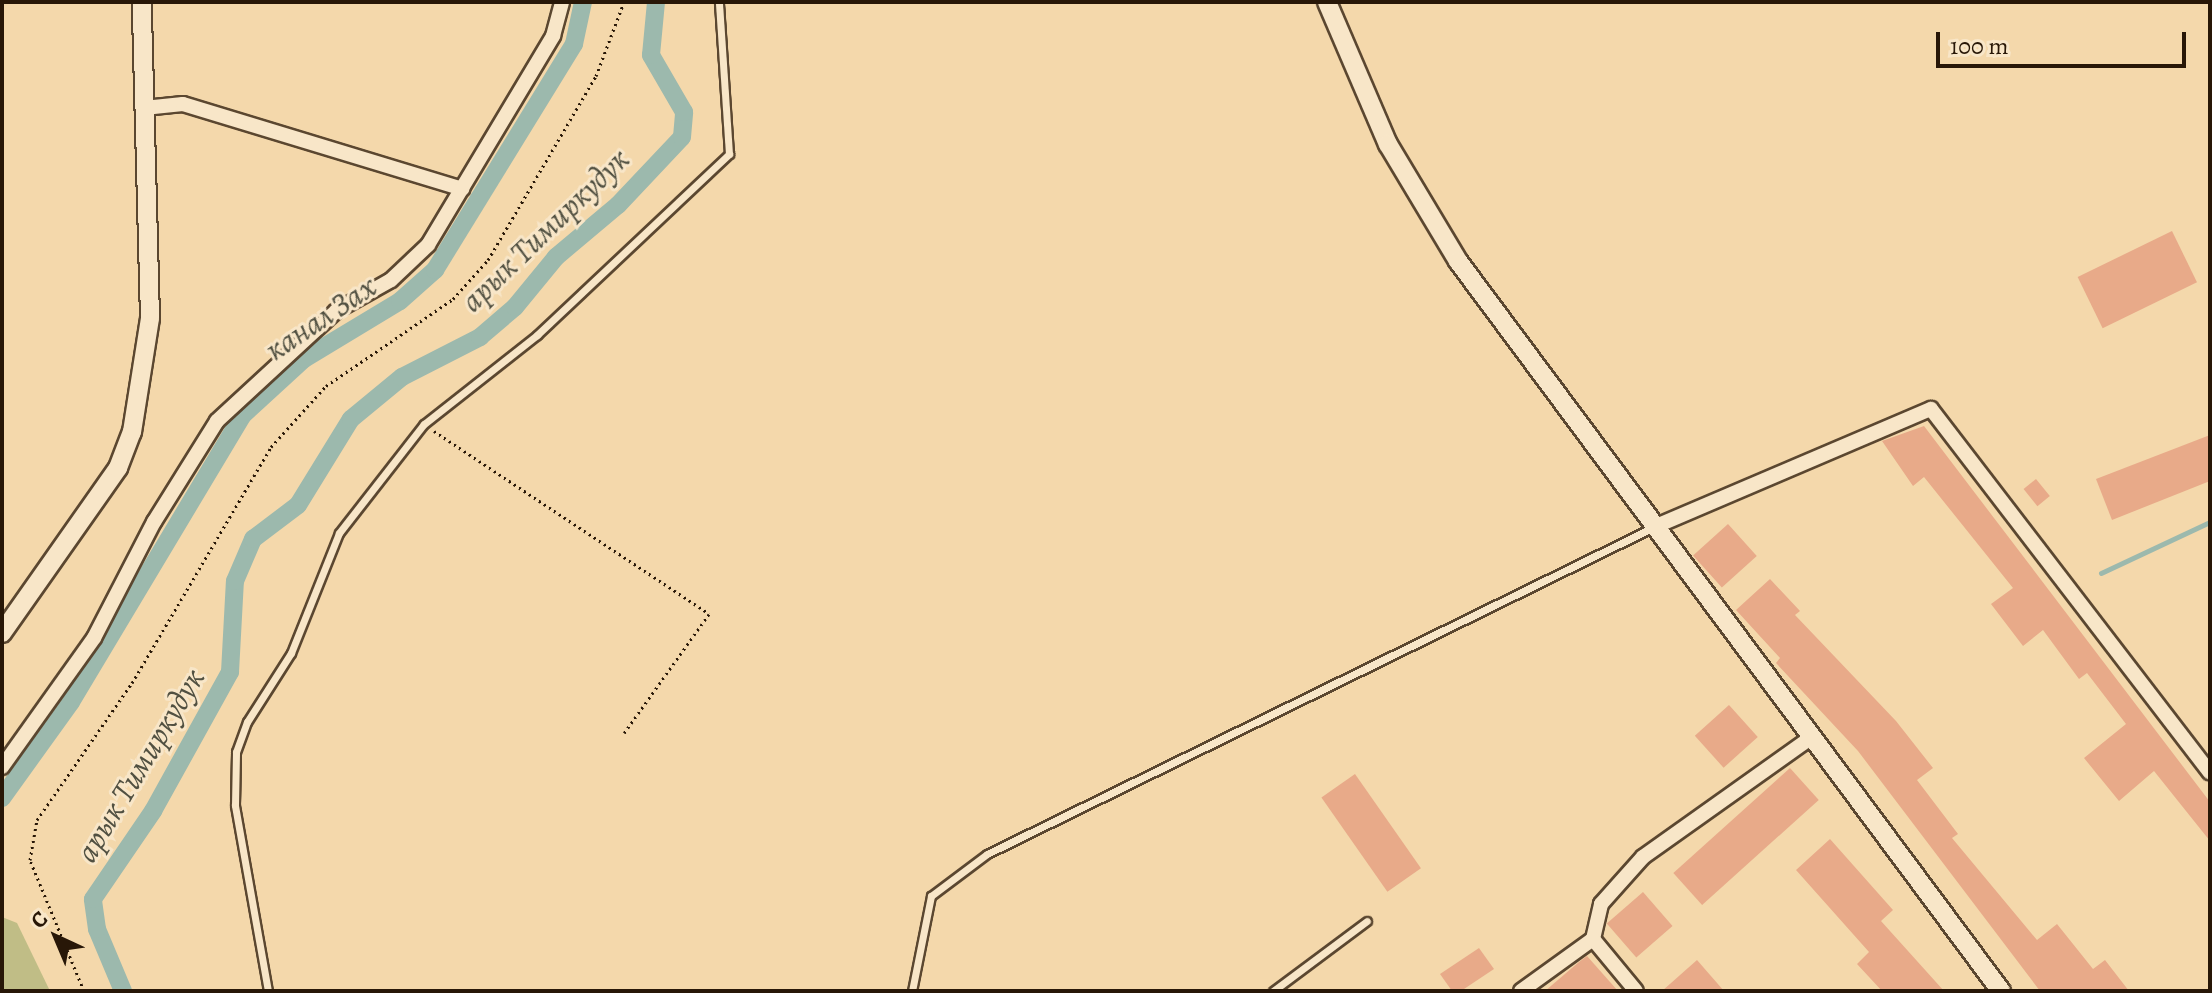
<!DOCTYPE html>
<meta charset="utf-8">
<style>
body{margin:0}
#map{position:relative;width:2212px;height:993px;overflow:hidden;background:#f4d8ab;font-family:Alegreya,serif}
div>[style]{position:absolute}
.green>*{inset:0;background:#c0bd86}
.stream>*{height:5px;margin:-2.5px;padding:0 2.5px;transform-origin:2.5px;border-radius:2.5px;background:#9cb9ad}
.canal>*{height:18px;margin:-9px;padding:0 9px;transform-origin:9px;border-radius:9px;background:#9cb9ad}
.building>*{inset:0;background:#e8aa89;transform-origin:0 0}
.path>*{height:3px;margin-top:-1.5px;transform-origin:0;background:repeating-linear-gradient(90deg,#281707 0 2px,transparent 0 6px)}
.roads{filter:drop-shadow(2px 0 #5b4730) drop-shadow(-2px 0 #5b4730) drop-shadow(0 2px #5b4730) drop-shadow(0 -2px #5b4730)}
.service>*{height:7px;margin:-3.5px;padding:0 3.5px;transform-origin:3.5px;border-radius:3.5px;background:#f8e6c8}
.minor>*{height:14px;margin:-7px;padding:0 7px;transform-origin:7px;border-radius:7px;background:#f8e6c8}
.secondary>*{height:18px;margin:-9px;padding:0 9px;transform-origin:9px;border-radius:9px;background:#f8e6c8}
span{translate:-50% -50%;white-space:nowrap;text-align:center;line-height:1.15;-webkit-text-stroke:6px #f8e6c8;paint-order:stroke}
.water-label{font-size:32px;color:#515041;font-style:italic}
.frame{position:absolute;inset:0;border:4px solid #281707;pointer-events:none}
.north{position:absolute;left:16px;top:897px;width:80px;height:80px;-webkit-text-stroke:6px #f8e6c8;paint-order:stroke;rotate:316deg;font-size:22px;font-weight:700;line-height:32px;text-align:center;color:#281707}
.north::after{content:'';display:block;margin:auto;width:28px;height:36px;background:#281707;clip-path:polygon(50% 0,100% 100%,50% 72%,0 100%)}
.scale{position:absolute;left:1936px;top:32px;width:250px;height:36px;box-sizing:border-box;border:4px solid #281707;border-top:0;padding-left:10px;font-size:24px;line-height:28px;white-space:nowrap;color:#281707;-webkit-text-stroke:6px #f8e6c8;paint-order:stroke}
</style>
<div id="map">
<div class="green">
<div style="clip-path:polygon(2px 917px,17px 923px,50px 991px,2px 991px)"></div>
</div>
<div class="stream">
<div style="left:2101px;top:573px;width:120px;rotate:-25.1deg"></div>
</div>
<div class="canal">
<div style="left:2px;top:798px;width:118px;rotate:-54.3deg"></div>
<div style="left:71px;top:702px;width:335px;rotate:-59.1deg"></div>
<div style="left:243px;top:415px;width:83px;rotate:-42.6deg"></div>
<div style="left:304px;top:359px;width:112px;rotate:-31.1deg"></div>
<div style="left:400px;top:301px;width:47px;rotate:-41.5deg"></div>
<div style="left:435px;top:270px;width:265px;rotate:-58.4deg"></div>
<div style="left:574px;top:44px;width:43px;rotate:-77.9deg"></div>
<div style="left:123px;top:991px;width:67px;rotate:-112.8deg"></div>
<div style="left:97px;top:929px;width:30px;rotate:-98deg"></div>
<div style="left:93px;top:899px;width:107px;rotate:-55.7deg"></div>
<div style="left:153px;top:811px;width:159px;rotate:-61deg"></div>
<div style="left:230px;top:672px;width:91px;rotate:-86.9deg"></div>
<div style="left:235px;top:581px;width:46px;rotate:-66.8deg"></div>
<div style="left:253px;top:539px;width:56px;rotate:-37.1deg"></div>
<div style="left:298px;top:505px;width:101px;rotate:-58.4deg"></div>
<div style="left:351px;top:419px;width:66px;rotate:-39.5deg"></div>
<div style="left:402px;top:377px;width:88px;rotate:-27.1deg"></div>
<div style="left:480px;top:337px;width:46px;rotate:-40.6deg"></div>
<div style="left:515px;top:307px;width:65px;rotate:-50.6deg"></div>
<div style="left:556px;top:257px;width:81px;rotate:-40deg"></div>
<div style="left:618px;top:205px;width:93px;rotate:-46.7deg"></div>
<div style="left:682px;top:137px;width:25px;rotate:-85deg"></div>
<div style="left:684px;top:112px;width:66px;rotate:-120.1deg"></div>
<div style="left:651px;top:55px;width:53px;rotate:-84.6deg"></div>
</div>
<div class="building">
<div style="left:2172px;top:231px;width:57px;height:105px;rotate:64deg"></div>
<div style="clip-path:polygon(1924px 426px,2210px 802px,2210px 841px,2154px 771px,2119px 801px,2084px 758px,2126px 724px,2087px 673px,2079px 679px,2043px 630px,2023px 646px,1991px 604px,2013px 588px,1924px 477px,1913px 486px,1882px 441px)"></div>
<div style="clip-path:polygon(2210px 435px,2210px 481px,2112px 520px,2096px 479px)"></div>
<div style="left:2036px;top:479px;width:22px;height:16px;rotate:51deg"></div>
<div style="left:1728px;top:524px;width:43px;height:47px;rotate:48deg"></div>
<div style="clip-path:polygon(1770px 579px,1800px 611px,1795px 615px,1896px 721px,1933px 768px,1917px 780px,1958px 834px,1952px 838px,2037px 940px,2057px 924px,2093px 969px,2105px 960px,2129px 991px,2040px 991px,1858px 751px,1776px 663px,1780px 658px,1736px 610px)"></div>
<div style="left:1729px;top:705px;width:43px;height:46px;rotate:48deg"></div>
<div style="left:1790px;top:768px;width:43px;height:157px;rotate:48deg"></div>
<div style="left:1355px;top:774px;width:115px;height:41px;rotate:55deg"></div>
<div style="clip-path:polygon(1830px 839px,1893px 910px,1881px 921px,1944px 991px,1882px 991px,1857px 964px,1869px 952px,1796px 870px)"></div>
<div style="left:1643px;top:892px;width:45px;height:48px;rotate:49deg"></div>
<div style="clip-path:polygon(1479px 948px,1494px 969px,1461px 991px,1452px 991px,1440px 974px)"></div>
<div style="clip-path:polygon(1587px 956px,1618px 991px,1545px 991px,1579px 962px)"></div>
<div style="clip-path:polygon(1697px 960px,1724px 991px,1662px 991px)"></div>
</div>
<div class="path">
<div style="left:434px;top:431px;width:330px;rotate:33.6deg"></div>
<div style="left:709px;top:614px;width:146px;rotate:125.5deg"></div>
<div style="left:84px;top:991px;width:142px;rotate:-112.4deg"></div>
<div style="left:30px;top:860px;width:41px;rotate:-80.1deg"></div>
<div style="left:37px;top:820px;width:167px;rotate:-55.3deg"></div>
<div style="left:132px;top:683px;width:274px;rotate:-59.5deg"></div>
<div style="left:271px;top:447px;width:82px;rotate:-48deg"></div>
<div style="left:326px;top:386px;width:154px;rotate:-34.4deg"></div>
<div style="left:453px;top:299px;width:52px;rotate:-48.1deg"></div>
<div style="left:488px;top:260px;width:213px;rotate:-59.6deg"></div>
<div style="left:596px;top:76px;width:79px;rotate:-69.3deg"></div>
</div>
<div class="roads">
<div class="service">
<div style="left:268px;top:991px;width:189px;rotate:-100.1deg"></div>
<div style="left:235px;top:805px;width:53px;rotate:-88.9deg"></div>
<div style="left:236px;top:752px;width:32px;rotate:-70deg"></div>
<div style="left:247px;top:722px;width:82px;rotate:-57.5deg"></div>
<div style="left:291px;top:653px;width:129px;rotate:-68.2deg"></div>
<div style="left:339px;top:533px;width:138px;rotate:-52.1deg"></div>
<div style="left:424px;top:424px;width:144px;rotate:-38.2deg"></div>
<div style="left:537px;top:335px;width:264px;rotate:-43.3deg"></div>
<div style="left:729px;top:154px;width:152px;rotate:-93.8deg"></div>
<div style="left:912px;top:991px;width:97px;rotate:-78.7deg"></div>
<div style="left:931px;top:896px;width:70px;rotate:-36.9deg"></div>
<div style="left:987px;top:854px;width:743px;rotate:-26.12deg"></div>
<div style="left:1273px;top:991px;width:117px;rotate:-36.7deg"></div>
</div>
<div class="minor">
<div style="left:144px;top:108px;width:39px;rotate:-6deg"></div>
<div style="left:183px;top:104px;width:292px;rotate:16.9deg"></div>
<div style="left:1654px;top:527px;width:301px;rotate:-23.1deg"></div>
<div style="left:1931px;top:409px;width:458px;rotate:52.5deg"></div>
<div style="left:2px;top:767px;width:158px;rotate:-54.5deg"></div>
<div style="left:94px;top:638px;width:131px;rotate:-62.7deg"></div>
<div style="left:154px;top:522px;width:119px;rotate:-58deg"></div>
<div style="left:217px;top:421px;width:162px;rotate:-42.7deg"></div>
<div style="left:336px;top:311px;width:63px;rotate:-29.4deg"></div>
<div style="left:391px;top:280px;width:51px;rotate:-43.4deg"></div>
<div style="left:428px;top:245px;width:244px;rotate:-59.1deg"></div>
<div style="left:553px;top:36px;width:35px;rotate:-75deg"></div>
<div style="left:1593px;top:939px;width:36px;rotate:-77deg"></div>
<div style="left:1601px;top:904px;width:63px;rotate:-48.2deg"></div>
<div style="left:1643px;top:857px;width:207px;rotate:-35.4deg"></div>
<div style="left:1593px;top:939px;width:67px;rotate:50.4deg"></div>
<div style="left:1521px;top:991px;width:89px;rotate:-35.8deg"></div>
</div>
<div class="secondary">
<div style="left:1327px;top:2px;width:155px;rotate:66.8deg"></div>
<div style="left:1388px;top:144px;width:136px;rotate:59.1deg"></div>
<div style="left:1458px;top:261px;width:910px;rotate:53.36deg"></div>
<div style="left:2px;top:633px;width:202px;rotate:-54.9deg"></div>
<div style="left:118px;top:468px;width:39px;rotate:-69deg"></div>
<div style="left:132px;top:432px;width:115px;rotate:-81deg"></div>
<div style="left:150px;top:318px;width:316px;rotate:-91.5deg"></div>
</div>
</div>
<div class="water-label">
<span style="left:545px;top:230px;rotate:-44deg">арык Тимиркудук</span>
<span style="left:321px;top:318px;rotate:-34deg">канал Зах</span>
<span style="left:140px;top:765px;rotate:-59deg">арык Тимиркудук</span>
</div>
<div class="frame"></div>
<div class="north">С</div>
<div class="scale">100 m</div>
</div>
